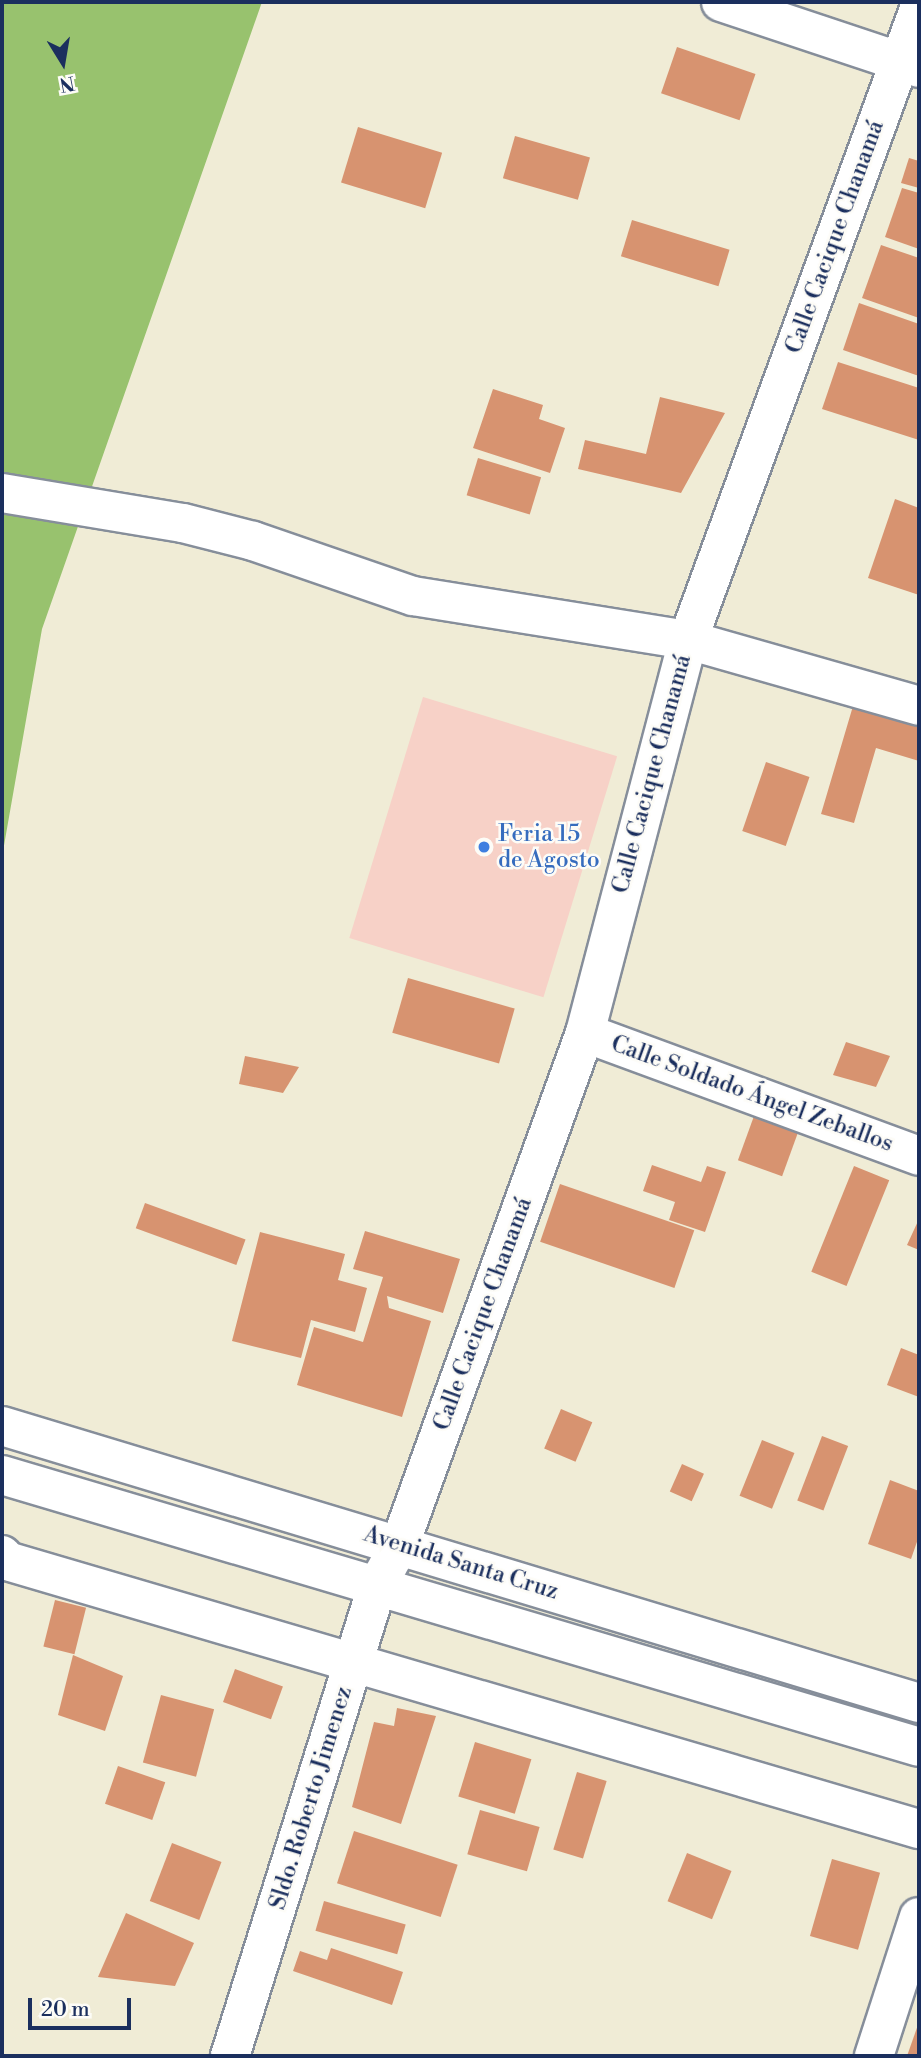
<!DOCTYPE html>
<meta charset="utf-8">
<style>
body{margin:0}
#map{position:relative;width:921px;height:2058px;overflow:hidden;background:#f0ecd6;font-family:"Libre Bodoni",serif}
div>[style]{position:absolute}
.built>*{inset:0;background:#f7d1c7;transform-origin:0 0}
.green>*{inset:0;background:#98c26e}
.building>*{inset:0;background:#d79370;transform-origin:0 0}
.roads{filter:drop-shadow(2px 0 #868e9a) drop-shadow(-2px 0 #868e9a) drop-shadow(0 2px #868e9a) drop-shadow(0 -2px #868e9a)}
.minor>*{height:38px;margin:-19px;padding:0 19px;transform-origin:19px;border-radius:19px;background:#fff}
.secondary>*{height:38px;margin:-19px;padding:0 19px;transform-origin:19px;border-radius:19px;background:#fff}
.dots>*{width:19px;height:19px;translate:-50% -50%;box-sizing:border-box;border:4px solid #fdfcf7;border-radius:50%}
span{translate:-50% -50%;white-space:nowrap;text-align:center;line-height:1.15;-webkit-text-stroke:5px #fdfcf7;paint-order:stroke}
.street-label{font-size:23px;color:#1b2f5e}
.shop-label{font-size:23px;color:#366cbe}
.left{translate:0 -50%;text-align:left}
.frame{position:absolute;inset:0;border:4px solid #1b2f5e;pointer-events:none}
.north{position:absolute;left:28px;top:28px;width:70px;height:70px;-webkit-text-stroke:5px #fdfcf7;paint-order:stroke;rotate:169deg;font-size:19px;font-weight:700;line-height:28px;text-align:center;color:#1b2f5e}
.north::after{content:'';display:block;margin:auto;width:24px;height:32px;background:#1b2f5e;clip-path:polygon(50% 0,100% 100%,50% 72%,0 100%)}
.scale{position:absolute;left:28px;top:1998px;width:103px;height:32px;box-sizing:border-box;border:4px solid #1b2f5e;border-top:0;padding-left:9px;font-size:21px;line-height:24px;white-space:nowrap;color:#1b2f5e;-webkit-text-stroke:5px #fdfcf7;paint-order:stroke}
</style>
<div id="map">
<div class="built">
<div style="left:423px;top:697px;width:203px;height:252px;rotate:17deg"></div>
</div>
<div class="green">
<div style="clip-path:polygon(2px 2px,262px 2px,42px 629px,2px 857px)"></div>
</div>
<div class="building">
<div style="left:677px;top:47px;width:83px;height:49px;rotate:19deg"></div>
<div style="left:358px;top:127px;width:88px;height:58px;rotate:17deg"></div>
<div style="left:515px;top:136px;width:78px;height:44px;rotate:16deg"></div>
<div style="clip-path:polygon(909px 158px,919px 161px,919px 188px,901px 183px)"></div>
<div style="clip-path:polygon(902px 188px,919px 193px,919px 249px,885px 237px)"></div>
<div style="left:632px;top:220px;width:102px;height:38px;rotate:17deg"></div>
<div style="clip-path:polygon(881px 245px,919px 258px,919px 318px,862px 298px)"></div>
<div style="clip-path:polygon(859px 303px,919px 324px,919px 376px,843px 350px)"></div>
<div style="clip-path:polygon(838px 362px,919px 388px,919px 440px,822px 409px)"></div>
<div style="clip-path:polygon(493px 389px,543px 405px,539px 419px,565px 428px,550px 473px,473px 448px)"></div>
<div style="clip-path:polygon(660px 397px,725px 413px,681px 493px,578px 469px,585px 440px,646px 454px)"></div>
<div style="left:478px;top:458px;width:66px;height:39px;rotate:17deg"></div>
<div style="clip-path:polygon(895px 499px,919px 508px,919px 595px,868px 578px)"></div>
<div style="clip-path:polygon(853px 706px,919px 726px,919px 761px,876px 748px,854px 823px,821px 814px)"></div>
<div style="left:766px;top:762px;width:46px;height:73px;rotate:19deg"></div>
<div style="left:408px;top:978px;width:111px;height:57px;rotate:16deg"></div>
<div style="clip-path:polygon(846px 1042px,890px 1056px,876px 1087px,833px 1075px)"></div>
<div style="clip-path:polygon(245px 1056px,299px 1067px,283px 1093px,239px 1084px)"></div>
<div style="left:754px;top:1116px;width:47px;height:47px;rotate:20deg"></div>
<div style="clip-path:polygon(652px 1165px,701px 1182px,707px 1166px,726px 1172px,705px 1232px,669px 1220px,675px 1202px,643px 1191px)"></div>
<div style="left:854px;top:1166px;width:38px;height:114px;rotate:22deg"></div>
<div style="left:560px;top:1184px;width:142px;height:61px;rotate:19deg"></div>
<div style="left:145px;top:1203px;width:107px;height:27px;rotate:20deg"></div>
<div style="clip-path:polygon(919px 1219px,919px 1250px,907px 1245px)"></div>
<div style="clip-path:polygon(365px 1231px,460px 1259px,443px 1313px,387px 1296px,389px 1308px,431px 1321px,402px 1417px,297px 1385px,314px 1327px,363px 1342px,383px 1277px,353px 1269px)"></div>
<div style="clip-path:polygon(260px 1232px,345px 1254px,338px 1280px,367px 1288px,355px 1332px,311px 1320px,301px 1358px,232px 1341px)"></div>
<div style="clip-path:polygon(901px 1348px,919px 1355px,919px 1397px,887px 1385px)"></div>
<div style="left:561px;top:1409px;width:34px;height:43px;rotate:23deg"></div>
<div style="left:822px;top:1436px;width:28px;height:69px;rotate:21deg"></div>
<div style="left:762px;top:1440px;width:35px;height:60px;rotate:22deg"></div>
<div style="left:682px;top:1464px;width:24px;height:30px;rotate:24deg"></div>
<div style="clip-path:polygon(890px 1480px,919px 1491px,919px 1536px,911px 1559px,868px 1544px)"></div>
<div style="left:55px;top:1600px;width:32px;height:48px;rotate:14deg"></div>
<div style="clip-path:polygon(73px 1655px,123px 1676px,105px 1731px,58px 1715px)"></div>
<div style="left:235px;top:1669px;width:51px;height:35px;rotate:20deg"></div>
<div style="left:161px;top:1695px;width:55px;height:70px;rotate:15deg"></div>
<div style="clip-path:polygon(397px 1708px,436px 1716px,401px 1824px,352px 1807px,374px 1722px,394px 1726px)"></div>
<div style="left:475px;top:1742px;width:59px;height:57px;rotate:17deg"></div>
<div style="left:118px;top:1766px;width:50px;height:40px;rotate:19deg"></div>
<div style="left:577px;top:1772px;width:31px;height:81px;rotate:17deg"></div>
<div style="left:480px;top:1810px;width:62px;height:46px;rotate:16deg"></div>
<div style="left:354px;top:1831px;width:109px;height:55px;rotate:18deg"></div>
<div style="left:172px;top:1843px;width:53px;height:62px;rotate:21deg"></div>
<div style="left:687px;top:1853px;width:48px;height:52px;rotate:22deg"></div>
<div style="left:832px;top:1859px;width:50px;height:80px;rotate:16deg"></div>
<div style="left:324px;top:1901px;width:85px;height:31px;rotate:16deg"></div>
<div style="clip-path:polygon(126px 1913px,194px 1943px,175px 1986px,98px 1977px)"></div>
<div style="clip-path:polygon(331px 1948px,403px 1972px,392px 2005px,293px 1971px,300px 1951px,327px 1960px)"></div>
<div style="clip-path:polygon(919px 2022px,919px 2056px,907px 2056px)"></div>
</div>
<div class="roads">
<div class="minor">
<div style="left:721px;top:2px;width:209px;rotate:18.4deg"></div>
<div style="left:2px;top:493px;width:183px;rotate:9.4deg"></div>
<div style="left:183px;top:523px;width:72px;rotate:14.4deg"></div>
<div style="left:253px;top:541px;width:169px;rotate:19deg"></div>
<div style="left:413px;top:596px;width:278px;rotate:9.1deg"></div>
<div style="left:688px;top:640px;width:240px;rotate:15.9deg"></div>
<div style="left:585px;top:1033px;width:356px;rotate:20.2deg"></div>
<div style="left:2px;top:1555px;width:8px;rotate:50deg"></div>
<div style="left:7px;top:1561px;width:951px;rotate:16.38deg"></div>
<div style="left:230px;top:2056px;width:495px;rotate:-72.6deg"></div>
<div style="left:378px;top:1584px;width:46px;rotate:-61.2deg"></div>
<div style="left:400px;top:1544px;width:543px;rotate:-70.1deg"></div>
<div style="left:585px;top:1033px;width:406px;rotate:-75.3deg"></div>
<div style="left:688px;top:640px;width:672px;rotate:-69.89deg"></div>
<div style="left:874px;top:2056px;width:146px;rotate:-72.1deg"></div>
</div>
<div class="secondary">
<div style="left:2px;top:1426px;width:958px;rotate:16.81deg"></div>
<div style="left:2px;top:1475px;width:956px;rotate:16.52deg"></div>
</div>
</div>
<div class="dots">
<div style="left:484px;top:847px;background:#3f7fe0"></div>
</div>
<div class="street-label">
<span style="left:835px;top:237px;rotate:-70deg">Calle Cacique Chanamá</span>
<span style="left:652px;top:774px;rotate:-75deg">Calle Cacique Chanamá</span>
<span style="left:752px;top:1094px;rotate:20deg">Calle Soldado Ángel Zeballos</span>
<span style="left:483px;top:1314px;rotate:-70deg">Calle Cacique Chanamá</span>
<span style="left:461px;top:1563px;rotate:17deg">Avenida Santa Cruz</span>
<span style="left:311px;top:1798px;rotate:-73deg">Sldo. Roberto Jimenez</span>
</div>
<div class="shop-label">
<span class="left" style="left:498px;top:847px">Feria 15<br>de Agosto</span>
</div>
<div class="frame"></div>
<div class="north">N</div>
<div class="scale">20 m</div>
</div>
